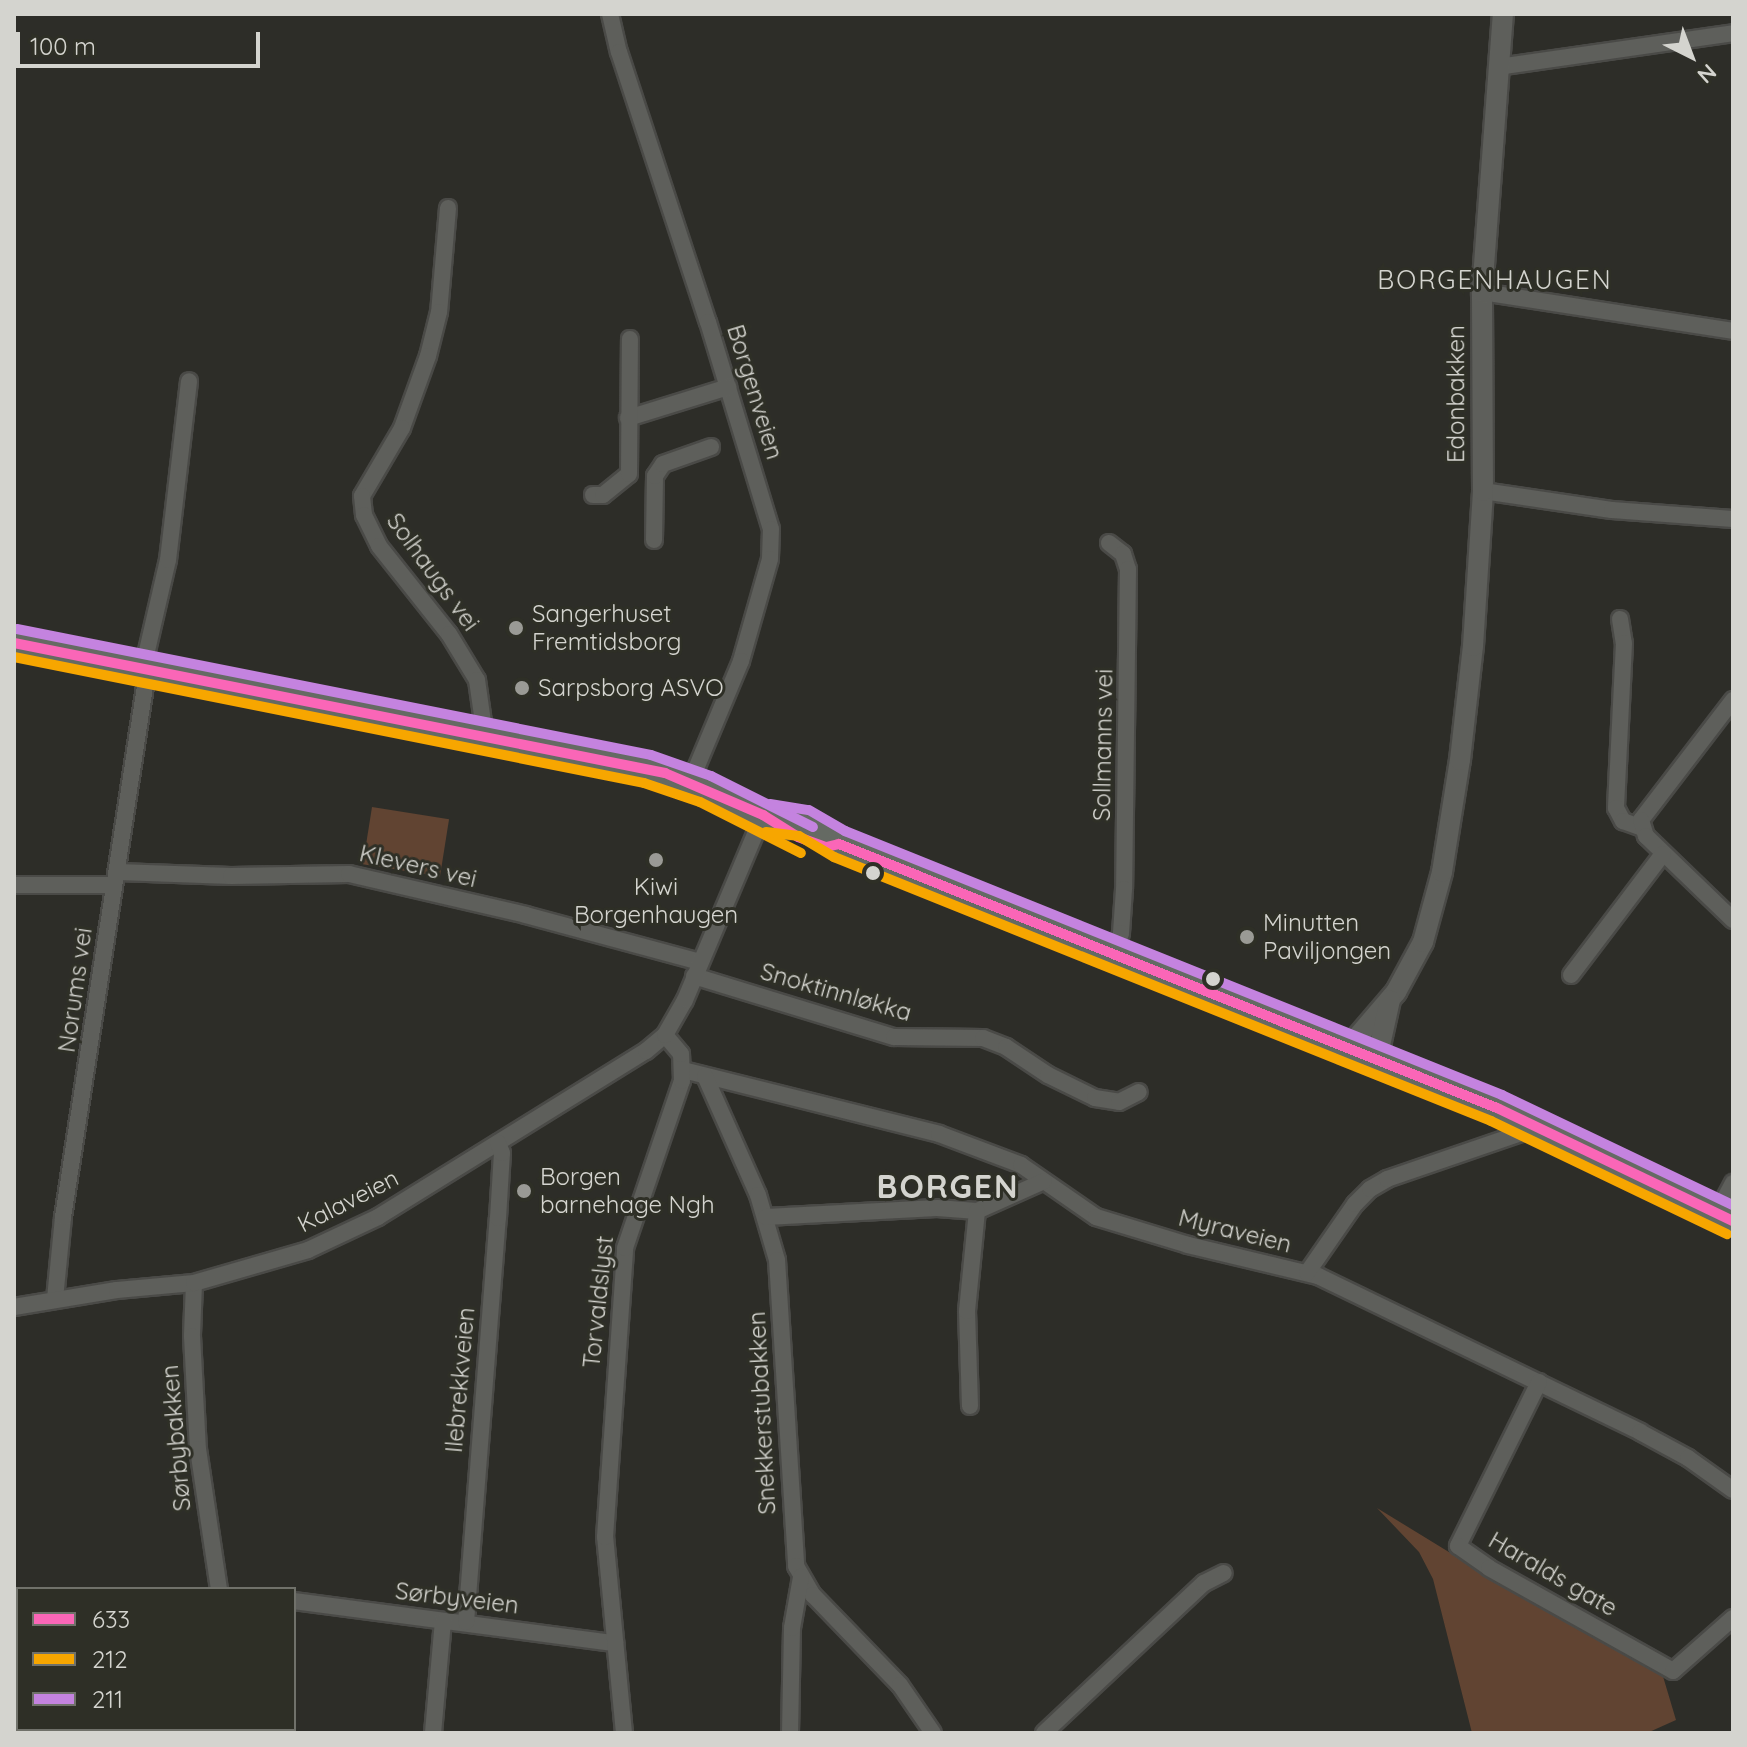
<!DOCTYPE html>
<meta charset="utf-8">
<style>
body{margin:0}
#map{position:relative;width:1747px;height:1747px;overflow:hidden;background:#2d2d28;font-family:Quicksand,sans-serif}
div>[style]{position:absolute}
.green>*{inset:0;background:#614432;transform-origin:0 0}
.roads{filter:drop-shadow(2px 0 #4a4a47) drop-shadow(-2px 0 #4a4a47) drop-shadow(0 2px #4a4a47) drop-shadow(0 -2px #4a4a47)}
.minor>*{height:16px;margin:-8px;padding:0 8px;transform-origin:8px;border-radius:8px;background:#5e5f5b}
.tertiary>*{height:20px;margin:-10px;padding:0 10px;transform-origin:10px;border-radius:10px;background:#5e5f5b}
.primary>*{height:26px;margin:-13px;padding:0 13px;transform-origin:13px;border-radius:13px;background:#656a63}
.bus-1>*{height:10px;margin:-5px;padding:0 5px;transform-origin:5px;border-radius:5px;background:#fa66b7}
.bus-2>*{height:10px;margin:-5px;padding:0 5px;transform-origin:5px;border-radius:5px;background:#f7a600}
.bus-3>*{height:10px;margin:-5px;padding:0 5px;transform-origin:5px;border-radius:5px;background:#c483df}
.dots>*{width:22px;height:22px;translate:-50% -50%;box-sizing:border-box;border:4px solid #2e2f26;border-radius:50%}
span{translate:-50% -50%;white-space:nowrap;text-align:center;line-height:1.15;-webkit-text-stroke:6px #2e2f26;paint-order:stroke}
.street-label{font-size:24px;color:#d4d4cf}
.poi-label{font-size:24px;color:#d4d4cf}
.left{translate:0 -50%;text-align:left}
.neighbourhood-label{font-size:26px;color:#d4d4cf;letter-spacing:2px}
.district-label{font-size:32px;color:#d4d4cf;font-weight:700;letter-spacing:2px}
.frame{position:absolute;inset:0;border:16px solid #d4d4cf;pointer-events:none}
.legend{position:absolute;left:16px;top:1587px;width:280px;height:144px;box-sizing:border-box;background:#2e2f26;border:2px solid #70716a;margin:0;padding:10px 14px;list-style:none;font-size:24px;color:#d4d4cf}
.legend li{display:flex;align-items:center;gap:16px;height:40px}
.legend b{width:40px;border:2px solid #70716a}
.north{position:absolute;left:1651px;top:16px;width:80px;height:80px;-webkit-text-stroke:6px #2e2f26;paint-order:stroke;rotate:138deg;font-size:22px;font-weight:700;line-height:32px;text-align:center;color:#d4d4cf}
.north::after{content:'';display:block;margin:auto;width:28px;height:36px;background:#d4d4cf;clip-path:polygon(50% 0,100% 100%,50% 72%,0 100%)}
.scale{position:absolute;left:16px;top:32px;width:244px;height:36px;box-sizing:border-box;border:4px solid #d4d4cf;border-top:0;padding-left:10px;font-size:24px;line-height:28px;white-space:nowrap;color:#d4d4cf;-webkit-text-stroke:6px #2e2f26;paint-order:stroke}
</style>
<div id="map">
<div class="green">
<div style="left:372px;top:807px;width:78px;height:58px;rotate:9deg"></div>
<div style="clip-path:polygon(1377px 1508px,1542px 1609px,1655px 1666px,1662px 1673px,1676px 1720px,1647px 1733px,1472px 1733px,1433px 1579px,1419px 1552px)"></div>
</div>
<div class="roads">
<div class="minor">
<div style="left:610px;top:14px;width:39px;rotate:77deg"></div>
<div style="left:619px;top:52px;width:284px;rotate:71.8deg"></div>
<div style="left:708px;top:322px;width:216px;rotate:73.1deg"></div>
<div style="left:771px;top:529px;width:30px;rotate:92deg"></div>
<div style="left:770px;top:559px;width:106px;rotate:105.9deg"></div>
<div style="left:741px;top:661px;width:132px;rotate:112.7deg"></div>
<div style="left:1498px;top:67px;width:237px;rotate:-8.2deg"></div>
<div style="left:448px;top:208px;width:104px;rotate:94.9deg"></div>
<div style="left:439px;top:312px;width:45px;rotate:104deg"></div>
<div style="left:428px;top:356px;width:77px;rotate:109.9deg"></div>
<div style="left:402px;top:428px;width:79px;rotate:120.5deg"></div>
<div style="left:362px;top:496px;width:19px;rotate:84deg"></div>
<div style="left:364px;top:515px;width:34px;rotate:64deg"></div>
<div style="left:379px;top:546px;width:112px;rotate:51.5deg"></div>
<div style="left:449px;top:634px;width:54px;rotate:58.7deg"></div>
<div style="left:477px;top:680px;width:57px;rotate:81.9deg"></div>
<div style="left:1482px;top:292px;width:254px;rotate:8.8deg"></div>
<div style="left:628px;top:418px;width:105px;rotate:-17.2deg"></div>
<div style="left:1483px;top:491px;width:130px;rotate:8.4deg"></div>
<div style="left:1612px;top:510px;width:121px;rotate:4.3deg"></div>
<div style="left:593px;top:495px;width:10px"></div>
<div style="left:603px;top:495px;width:33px;rotate:-39deg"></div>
<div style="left:629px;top:474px;width:135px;rotate:-89.6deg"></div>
<div style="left:654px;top:540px;width:64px;rotate:-89.1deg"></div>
<div style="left:655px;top:476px;width:14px;rotate:-56deg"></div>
<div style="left:663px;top:464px;width:51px;rotate:-19.5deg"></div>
<div style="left:1109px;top:543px;width:18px;rotate:38deg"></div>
<div style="left:1123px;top:554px;width:16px;rotate:72deg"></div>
<div style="left:1128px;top:569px;width:320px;rotate:90.7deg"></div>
<div style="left:1124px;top:889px;width:44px;rotate:93.9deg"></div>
<div style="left:1121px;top:933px;width:22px;rotate:106deg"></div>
<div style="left:1620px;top:619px;width:24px;rotate:81deg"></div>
<div style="left:1624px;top:643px;width:165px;rotate:92.8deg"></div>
<div style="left:1616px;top:808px;width:15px;rotate:62deg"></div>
<div style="left:1623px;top:821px;width:20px;rotate:20deg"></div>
<div style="left:143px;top:668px;width:111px;rotate:-77deg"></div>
<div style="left:168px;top:560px;width:180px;rotate:-83.3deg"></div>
<div style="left:1733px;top:700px;width:151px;rotate:127.5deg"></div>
<div style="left:1641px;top:820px;width:17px;rotate:73deg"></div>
<div style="left:1646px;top:836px;width:121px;rotate:44deg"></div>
<div style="left:118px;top:872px;width:113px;rotate:2deg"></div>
<div style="left:231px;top:876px;width:118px;rotate:-1deg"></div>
<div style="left:349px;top:874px;width:182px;rotate:13deg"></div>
<div style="left:526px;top:915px;width:180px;rotate:15.1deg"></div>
<div style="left:14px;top:885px;width:100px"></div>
<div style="left:1571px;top:975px;width:152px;rotate:-52.8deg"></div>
<div style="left:694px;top:976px;width:209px;rotate:17deg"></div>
<div style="left:894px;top:1037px;width:89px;rotate:0.6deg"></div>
<div style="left:983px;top:1038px;width:25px;rotate:21deg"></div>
<div style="left:1006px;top:1047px;width:50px;rotate:33.7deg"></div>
<div style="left:1048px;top:1075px;width:52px;rotate:26.1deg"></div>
<div style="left:1095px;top:1098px;width:24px;rotate:9deg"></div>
<div style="left:1119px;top:1102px;width:22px;rotate:-27deg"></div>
<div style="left:683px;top:1070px;width:264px;rotate:14deg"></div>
<div style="left:939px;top:1134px;width:88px;rotate:20.7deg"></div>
<div style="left:1021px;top:1165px;width:91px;rotate:34.7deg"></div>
<div style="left:1096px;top:1217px;width:96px;rotate:16.9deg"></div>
<div style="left:1188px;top:1245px;width:134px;rotate:13.4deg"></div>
<div style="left:1318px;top:1276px;width:358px;rotate:25.8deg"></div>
<div style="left:1640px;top:1432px;width:55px;rotate:28.4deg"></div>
<div style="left:1688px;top:1458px;width:55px;rotate:35.4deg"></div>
<div style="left:705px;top:1076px;width:130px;rotate:66deg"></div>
<div style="left:758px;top:1195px;width:68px;rotate:73.7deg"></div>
<div style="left:777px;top:1260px;width:307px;rotate:86.4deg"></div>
<div style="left:796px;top:1566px;width:34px;rotate:60deg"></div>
<div style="left:813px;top:1595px;width:125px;rotate:46deg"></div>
<div style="left:900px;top:1685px;width:58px;rotate:55.5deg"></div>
<div style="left:1717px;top:1213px;width:34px;rotate:-62deg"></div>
<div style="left:766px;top:1217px;width:171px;rotate:-3deg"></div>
<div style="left:937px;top:1208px;width:40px;rotate:4.3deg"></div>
<div style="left:977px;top:1211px;width:73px;rotate:-24.1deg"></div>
<div style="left:1307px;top:1273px;width:84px;rotate:-55.2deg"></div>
<div style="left:1355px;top:1204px;width:21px;rotate:-45deg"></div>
<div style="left:1370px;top:1189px;width:20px;rotate:-30deg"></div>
<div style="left:1387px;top:1179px;width:145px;rotate:-18.9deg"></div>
<div style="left:1524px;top:1132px;width:11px;rotate:-45deg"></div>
<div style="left:194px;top:1283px;width:53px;rotate:92.2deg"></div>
<div style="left:192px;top:1336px;width:113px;rotate:87deg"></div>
<div style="left:198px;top:1449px;width:142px;rotate:81.5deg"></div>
<div style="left:55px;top:1299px;width:82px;rotate:-84.4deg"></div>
<div style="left:63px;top:1217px;width:536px;rotate:-81.21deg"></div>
<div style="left:14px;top:1307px;width:104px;rotate:-9.4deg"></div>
<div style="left:117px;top:1290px;width:77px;rotate:-5.2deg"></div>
<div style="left:194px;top:1283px;width:119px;rotate:-16.1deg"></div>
<div style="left:308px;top:1250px;width:77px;rotate:-25.2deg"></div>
<div style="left:378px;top:1217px;width:315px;rotate:-31.8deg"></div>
<div style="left:646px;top:1051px;width:25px;rotate:-40deg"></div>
<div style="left:1539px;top:1382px;width:183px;rotate:116.3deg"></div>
<div style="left:1458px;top:1546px;width:38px;rotate:35deg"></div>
<div style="left:1489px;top:1568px;width:211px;rotate:29.2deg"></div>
<div style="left:1673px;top:1671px;width:80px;rotate:-41.5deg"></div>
<div style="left:970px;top:1406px;width:95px;rotate:-91.8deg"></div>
<div style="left:967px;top:1311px;width:100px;rotate:-84.3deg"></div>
<div style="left:294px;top:1601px;width:324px;rotate:7.5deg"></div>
<div style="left:466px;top:1622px;width:405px;rotate:-85.5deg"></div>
<div style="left:498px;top:1218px;width:65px;rotate:-86.5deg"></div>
<div style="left:502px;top:1153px;width:11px;rotate:-112deg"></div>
<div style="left:242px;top:1729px;width:4px;rotate:76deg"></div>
<div style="left:433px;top:1733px;width:112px;rotate:-84.9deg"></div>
<div style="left:624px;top:1733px;width:197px;rotate:-95.5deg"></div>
<div style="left:605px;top:1537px;width:290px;rotate:-86deg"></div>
<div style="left:625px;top:1248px;width:176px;rotate:-71.2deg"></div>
<div style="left:682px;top:1081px;width:27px;rotate:-92deg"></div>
<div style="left:681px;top:1054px;width:25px;rotate:-130deg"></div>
<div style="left:665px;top:1035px;width:40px;rotate:-60.3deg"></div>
<div style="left:685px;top:1000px;width:201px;rotate:-67.1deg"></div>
<div style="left:790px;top:1733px;width:105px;rotate:-88.9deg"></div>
<div style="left:792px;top:1628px;width:52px;rotate:-80deg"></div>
<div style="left:1044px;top:1733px;width:219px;rotate:-43.2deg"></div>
<div style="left:1204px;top:1583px;width:22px;rotate:-27deg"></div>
</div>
<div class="tertiary">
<div style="left:1348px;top:1048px;width:74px;rotate:-49.4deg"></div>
<div style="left:1396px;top:992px;width:57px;rotate:-61.6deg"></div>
<div style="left:1423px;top:942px;width:73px;rotate:-74.8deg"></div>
<div style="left:1442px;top:872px;width:113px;rotate:-80.9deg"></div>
<div style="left:1460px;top:760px;width:115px;rotate:-83.5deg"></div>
<div style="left:1473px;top:646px;width:155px;rotate:-86.3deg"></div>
<div style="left:1483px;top:491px;width:199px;rotate:-90.3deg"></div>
<div style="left:1482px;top:292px;width:279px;rotate:-85.7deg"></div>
<div style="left:1377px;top:1059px;width:60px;rotate:-77.6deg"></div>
</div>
<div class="primary">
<div style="left:14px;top:643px;width:646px;rotate:11.24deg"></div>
<div style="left:648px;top:769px;width:60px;rotate:19.3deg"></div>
<div style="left:705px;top:789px;width:86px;rotate:26.3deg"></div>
<div style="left:768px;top:818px;width:36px;rotate:8deg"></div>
<div style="left:804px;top:823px;width:41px;rotate:31deg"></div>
<div style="left:839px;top:844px;width:709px;rotate:21.86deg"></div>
<div style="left:1497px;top:1108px;width:262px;rotate:25.6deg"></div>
</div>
</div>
<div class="bus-1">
<div style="left:14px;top:643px;width:664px;rotate:11.29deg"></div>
<div style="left:665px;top:773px;width:107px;rotate:23.2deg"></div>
<div style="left:763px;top:815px;width:41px;rotate:32.2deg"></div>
<div style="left:798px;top:837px;width:30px;rotate:20deg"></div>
<div style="left:826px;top:847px;width:13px;rotate:-13deg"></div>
<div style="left:839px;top:844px;width:709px;rotate:21.86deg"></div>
<div style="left:1497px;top:1108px;width:262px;rotate:25.6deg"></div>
</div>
<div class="bus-2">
<div style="left:14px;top:657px;width:642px;rotate:11.31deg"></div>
<div style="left:644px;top:783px;width:59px;rotate:18.7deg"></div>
<div style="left:700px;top:802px;width:113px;rotate:26.8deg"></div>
<div style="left:766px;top:832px;width:33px;rotate:7deg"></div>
<div style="left:799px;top:836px;width:41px;rotate:31deg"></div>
<div style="left:834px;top:857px;width:708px;rotate:21.89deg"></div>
<div style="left:1491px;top:1121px;width:262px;rotate:25.6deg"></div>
</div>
<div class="bus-3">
<div style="left:17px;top:629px;width:646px;rotate:11.24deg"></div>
<div style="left:651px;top:755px;width:64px;rotate:19.3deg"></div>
<div style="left:711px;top:776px;width:114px;rotate:26.6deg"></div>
<div style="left:770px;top:804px;width:39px;rotate:9deg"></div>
<div style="left:809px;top:810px;width:42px;rotate:30.3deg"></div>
<div style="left:845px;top:831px;width:708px;rotate:21.89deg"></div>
<div style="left:1502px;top:1095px;width:256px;rotate:25.5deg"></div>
</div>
<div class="dots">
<div style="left:516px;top:628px;background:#9a9a95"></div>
<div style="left:522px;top:688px;background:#9a9a95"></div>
<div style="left:656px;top:860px;background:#9a9a95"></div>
<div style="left:873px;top:873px;background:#d4d4cf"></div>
<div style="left:1247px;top:937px;background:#9a9a95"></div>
<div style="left:1213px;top:979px;background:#d4d4cf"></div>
<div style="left:524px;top:1191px;background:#9a9a95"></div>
</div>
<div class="street-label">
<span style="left:755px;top:392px;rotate:73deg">Borgenveien</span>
<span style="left:1456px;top:394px;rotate:-90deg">Edonbakken</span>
<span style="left:433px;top:572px;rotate:54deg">Solhaugs vei</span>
<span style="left:1103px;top:745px;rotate:-89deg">Sollmanns vei</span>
<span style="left:418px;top:866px;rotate:13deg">Klevers vei</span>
<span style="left:75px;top:990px;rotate:-82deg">Norums vei</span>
<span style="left:836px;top:992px;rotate:16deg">Snoktinnløkka</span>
<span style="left:348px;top:1201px;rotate:-27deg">Kalaveien</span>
<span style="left:1235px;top:1231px;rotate:14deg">Myraveien</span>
<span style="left:598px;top:1302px;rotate:-84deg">Torvaldslyst</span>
<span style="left:460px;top:1380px;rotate:-85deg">Ilebrekkveien</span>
<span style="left:762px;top:1413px;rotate:-93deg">Snekkerstubakken</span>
<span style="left:176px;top:1438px;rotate:-95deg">Sørbybakken</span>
<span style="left:1553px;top:1574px;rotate:30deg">Haralds gate</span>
<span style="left:457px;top:1598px;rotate:7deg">Sørbyveien</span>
</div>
<div class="poi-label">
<span class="left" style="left:532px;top:628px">Sangerhuset<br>Fremtidsborg</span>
<span class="left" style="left:538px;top:688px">Sarpsborg ASVO</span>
<span style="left:656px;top:901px">Kiwi<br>Borgenhaugen</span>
<span class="left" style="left:1263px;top:937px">Minutten<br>Paviljongen</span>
<span class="left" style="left:540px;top:1191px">Borgen<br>barnehage Ngh</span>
</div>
<div class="neighbourhood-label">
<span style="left:1495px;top:280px">BORGENHAUGEN</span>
</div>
<div class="district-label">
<span style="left:948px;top:1186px">BORGEN</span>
</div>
<div class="frame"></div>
<ul class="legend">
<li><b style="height:10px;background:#fa66b7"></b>633</li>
<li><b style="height:10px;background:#f7a600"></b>212</li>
<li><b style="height:10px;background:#c483df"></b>211</li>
</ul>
<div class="north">N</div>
<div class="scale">100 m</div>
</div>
